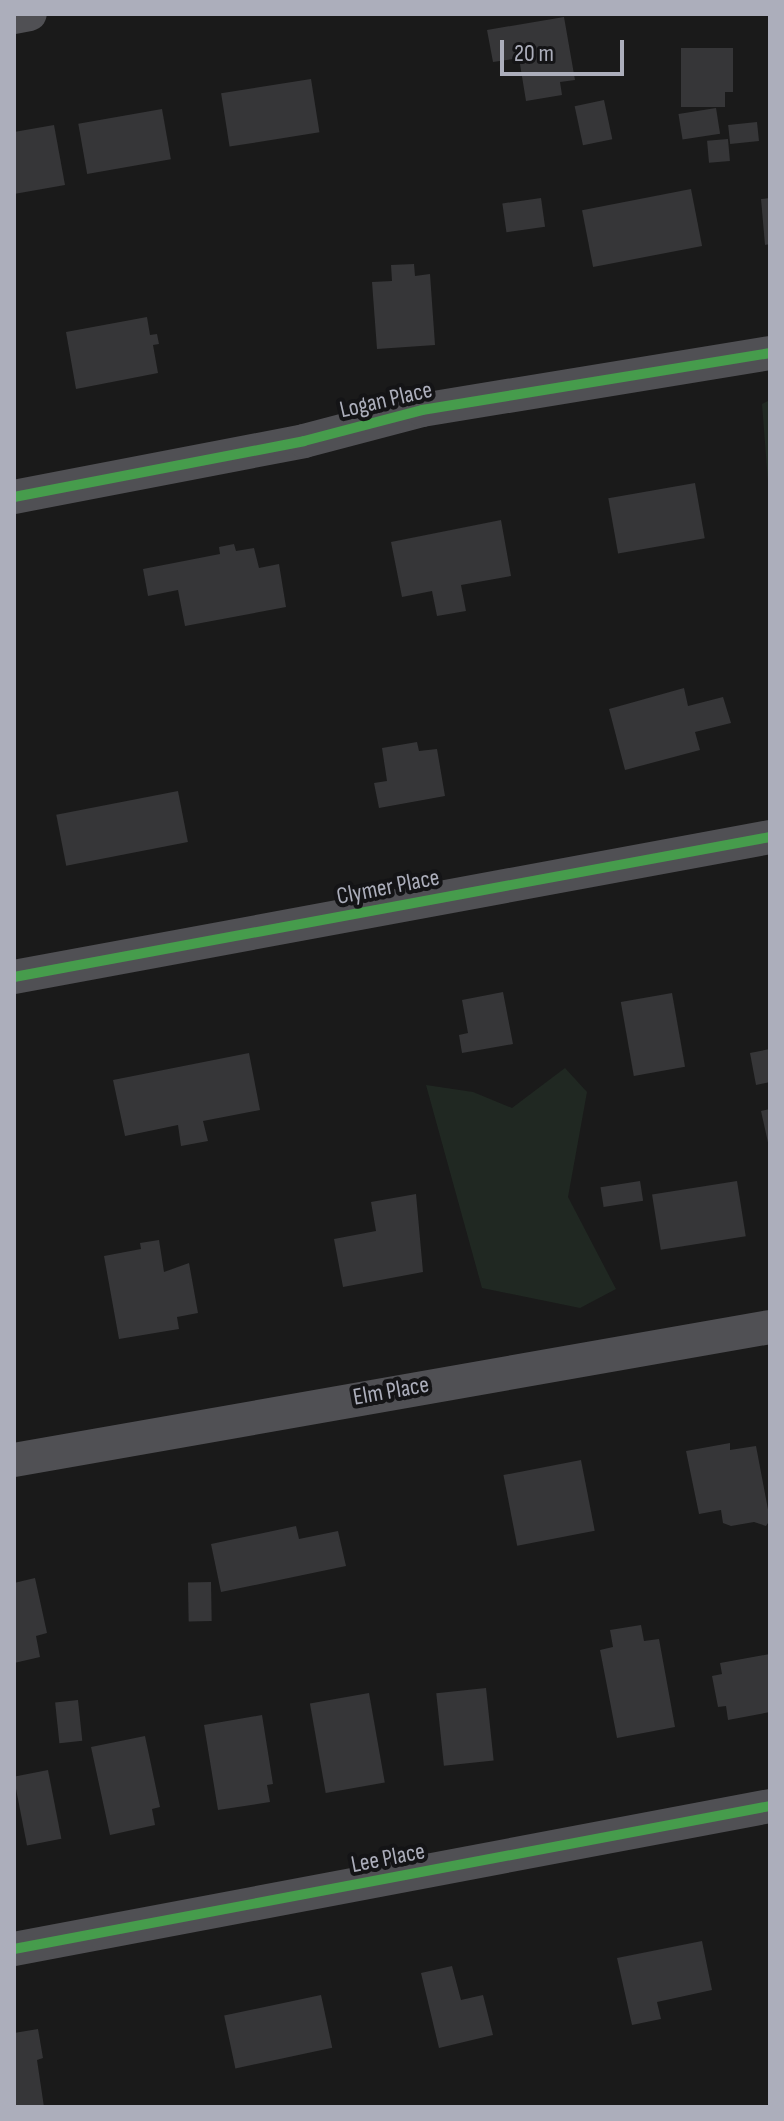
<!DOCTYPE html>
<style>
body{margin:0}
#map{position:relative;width:784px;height:2121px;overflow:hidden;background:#1a1a1a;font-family:"Sofia Sans Condensed",sans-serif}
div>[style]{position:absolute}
.green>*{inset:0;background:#202822}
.building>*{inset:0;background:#363638;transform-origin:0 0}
.minor>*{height:34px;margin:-17px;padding:0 17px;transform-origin:17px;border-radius:17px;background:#505054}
.cycleway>*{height:10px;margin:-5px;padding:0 5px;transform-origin:5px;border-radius:5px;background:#469c4c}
span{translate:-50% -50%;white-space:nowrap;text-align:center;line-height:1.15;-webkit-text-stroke:8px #141416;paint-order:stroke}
.street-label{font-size:24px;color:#acaebb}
.frame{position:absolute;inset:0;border:16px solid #acaebb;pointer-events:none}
.scale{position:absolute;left:500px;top:40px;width:124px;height:36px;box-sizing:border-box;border:4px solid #acaebb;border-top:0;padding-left:10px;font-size:24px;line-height:28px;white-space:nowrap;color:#acaebb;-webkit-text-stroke:6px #141416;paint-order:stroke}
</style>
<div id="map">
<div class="green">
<div style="clip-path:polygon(770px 400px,770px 508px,762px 404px)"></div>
<div style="clip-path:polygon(565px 1068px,587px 1092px,568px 1197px,616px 1289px,580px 1308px,482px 1288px,426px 1085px,473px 1092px,512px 1108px)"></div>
</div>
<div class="building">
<div style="clip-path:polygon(564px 17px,575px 80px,560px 82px,562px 95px,526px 101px,519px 58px,493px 62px,487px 30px)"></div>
<div style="clip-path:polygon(681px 48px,733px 48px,733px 92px,725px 92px,725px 107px,681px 107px)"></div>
<div style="left:311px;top:79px;width:54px;height:91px;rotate:81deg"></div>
<div style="left:604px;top:100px;width:40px;height:30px;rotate:78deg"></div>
<div style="left:716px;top:108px;width:26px;height:38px;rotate:81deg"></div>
<div style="left:162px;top:109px;width:51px;height:85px;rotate:80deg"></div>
<div style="left:757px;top:122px;width:19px;height:29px;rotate:84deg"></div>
<div style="clip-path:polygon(54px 125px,65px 185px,14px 194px,14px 132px)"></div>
<div style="left:728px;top:139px;width:22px;height:21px;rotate:85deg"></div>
<div style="left:691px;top:189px;width:58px;height:111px;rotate:79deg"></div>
<div style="left:541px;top:198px;width:29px;height:39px;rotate:82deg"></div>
<div style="clip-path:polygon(770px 198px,770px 244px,765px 245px,761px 199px)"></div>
<div style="clip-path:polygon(414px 264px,415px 276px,430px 274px,435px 345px,377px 349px,372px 282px,392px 281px,391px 265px)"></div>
<div style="clip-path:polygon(147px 317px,150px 335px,157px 334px,159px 344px,153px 345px,158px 373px,76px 389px,66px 332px)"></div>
<div style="left:695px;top:483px;width:56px;height:88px;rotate:80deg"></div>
<div style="clip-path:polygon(501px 520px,511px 576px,461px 585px,466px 611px,437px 616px,432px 591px,402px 597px,391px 542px)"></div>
<div style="clip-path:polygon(234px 544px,236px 551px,254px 548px,259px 568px,279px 564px,286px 607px,185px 626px,178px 590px,148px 596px,143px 569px,220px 554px,219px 547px)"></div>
<div style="clip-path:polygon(684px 688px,688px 706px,723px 697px,731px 723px,695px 732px,700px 750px,625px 770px,609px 709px)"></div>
<div style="clip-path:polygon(417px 742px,419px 751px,437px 749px,445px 796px,379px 808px,374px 783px,387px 781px,382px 748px)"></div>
<div style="left:178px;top:791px;width:52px;height:124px;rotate:79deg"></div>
<div style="clip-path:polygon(503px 992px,513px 1044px,462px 1053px,459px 1035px,468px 1033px,462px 1000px)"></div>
<div style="left:672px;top:993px;width:75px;height:52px;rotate:80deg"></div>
<div style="clip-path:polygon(770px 1049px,770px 1082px,756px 1085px,750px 1053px)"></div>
<div style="clip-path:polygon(249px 1053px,260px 1110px,203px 1121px,208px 1141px,181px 1146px,178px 1125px,125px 1136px,113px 1080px)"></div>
<div style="clip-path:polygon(770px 1109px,770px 1147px,769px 1147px,761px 1111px)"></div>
<div style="left:640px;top:1181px;width:20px;height:40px;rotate:81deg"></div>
<div style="left:737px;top:1181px;width:56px;height:86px;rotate:81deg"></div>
<div style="clip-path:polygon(416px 1194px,423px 1272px,343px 1287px,334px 1239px,376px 1231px,371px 1202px)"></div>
<div style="clip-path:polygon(159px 1240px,164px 1272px,189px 1263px,198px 1313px,177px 1317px,179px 1329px,119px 1339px,104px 1256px,141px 1249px,140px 1243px)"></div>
<div style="clip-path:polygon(730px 1443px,730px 1450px,756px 1446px,770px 1520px,766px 1526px,754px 1522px,731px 1526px,723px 1523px,721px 1510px,699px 1514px,686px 1451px)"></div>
<div style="left:581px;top:1460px;width:72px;height:79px;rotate:79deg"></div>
<div style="clip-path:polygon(296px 1526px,299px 1539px,338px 1531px,346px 1566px,221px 1592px,211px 1544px)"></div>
<div style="clip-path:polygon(35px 1578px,47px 1633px,36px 1636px,40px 1657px,14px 1663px,14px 1583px)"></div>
<div style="left:211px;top:1582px;width:39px;height:23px;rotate:89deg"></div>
<div style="clip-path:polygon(641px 1625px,644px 1641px,659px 1639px,675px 1727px,617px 1738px,600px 1650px,613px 1647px,610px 1630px)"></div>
<div style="clip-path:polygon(770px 1654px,770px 1712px,728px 1720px,726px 1706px,718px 1707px,712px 1676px,722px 1674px,720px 1663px)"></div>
<div style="left:486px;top:1688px;width:73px;height:50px;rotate:84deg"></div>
<div style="left:369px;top:1693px;width:91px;height:60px;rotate:80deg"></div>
<div style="left:78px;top:1700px;width:41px;height:23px;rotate:84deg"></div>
<div style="clip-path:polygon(262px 1715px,273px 1784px,267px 1785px,270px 1802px,218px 1810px,204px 1725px)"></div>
<div style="clip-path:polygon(145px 1736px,160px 1807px,152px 1809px,155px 1825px,110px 1835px,91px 1747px)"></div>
<div style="left:48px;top:1770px;width:70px;height:35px;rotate:79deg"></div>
<div style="clip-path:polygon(702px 1941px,712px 1990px,657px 2002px,661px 2019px,632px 2025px,617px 1958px)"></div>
<div style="clip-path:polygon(452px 1966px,461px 2000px,483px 1995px,493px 2035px,439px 2048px,421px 1973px)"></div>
<div style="left:321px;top:1995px;width:54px;height:99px;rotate:78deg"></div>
<div style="clip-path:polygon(38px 2029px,43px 2058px,37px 2060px,44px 2107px,14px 2107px,14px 2033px)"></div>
</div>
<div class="minor">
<div style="left:14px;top:17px;width:16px;rotate:-11deg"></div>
<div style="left:14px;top:497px;width:295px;rotate:-10.9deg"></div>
<div style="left:304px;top:441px;width:122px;rotate:-14.7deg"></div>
<div style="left:422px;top:410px;width:353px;rotate:-9.3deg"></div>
<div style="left:14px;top:977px;width:769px;rotate:-10.49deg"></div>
<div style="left:14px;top:1460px;width:768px;rotate:-9.98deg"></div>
<div style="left:14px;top:1949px;width:769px;rotate:-10.71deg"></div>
</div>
<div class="cycleway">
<div style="left:14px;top:497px;width:295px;rotate:-10.9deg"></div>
<div style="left:304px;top:441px;width:122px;rotate:-14.7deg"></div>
<div style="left:422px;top:410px;width:353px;rotate:-9.3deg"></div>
<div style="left:14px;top:977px;width:769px;rotate:-10.49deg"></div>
<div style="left:14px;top:1949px;width:769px;rotate:-10.71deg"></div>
</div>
<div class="street-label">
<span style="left:386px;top:400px;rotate:-13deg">Logan Place</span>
<span style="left:388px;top:887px;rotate:-11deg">Clymer Place</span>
<span style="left:391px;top:1391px;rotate:-10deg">Elm Place</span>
<span style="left:388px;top:1858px;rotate:-11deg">Lee Place</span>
</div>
<div class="frame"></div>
<div class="scale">20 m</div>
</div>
